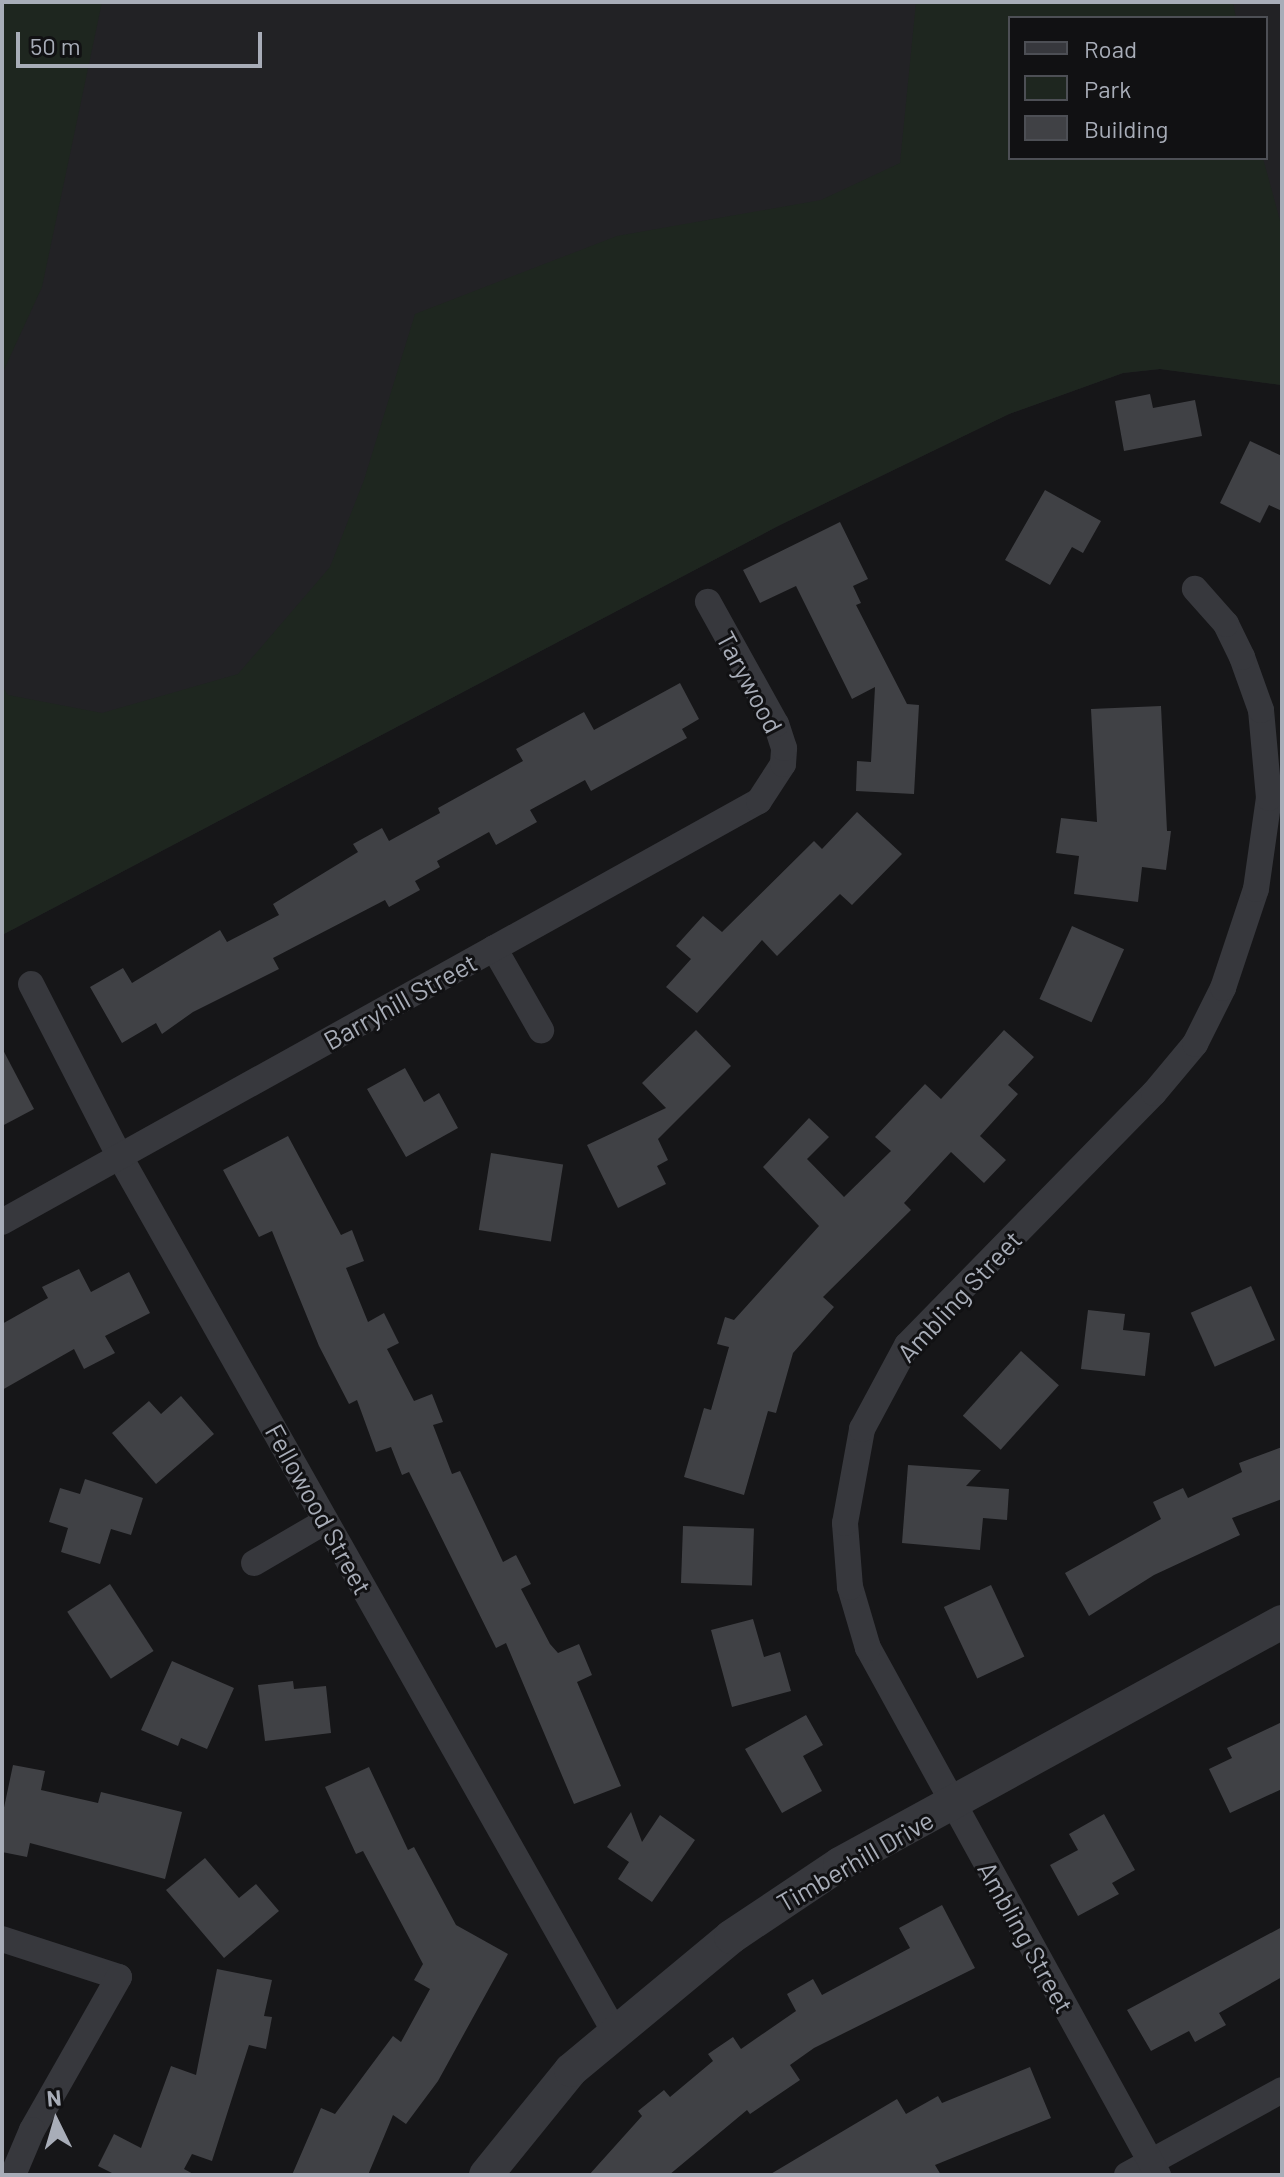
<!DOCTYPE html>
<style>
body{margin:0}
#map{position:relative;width:1284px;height:2177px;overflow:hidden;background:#161618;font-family:Barlow,sans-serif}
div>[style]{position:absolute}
.built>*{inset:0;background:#222225}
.green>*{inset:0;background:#1e261f}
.building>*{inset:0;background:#404145;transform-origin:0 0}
.minor>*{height:26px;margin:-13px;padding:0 13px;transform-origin:13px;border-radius:13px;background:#37383d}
.tertiary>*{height:34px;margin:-17px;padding:0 17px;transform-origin:17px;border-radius:17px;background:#37383d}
span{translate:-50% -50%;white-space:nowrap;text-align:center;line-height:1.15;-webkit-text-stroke:6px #111113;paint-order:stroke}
.street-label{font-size:26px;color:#a8adb8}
.frame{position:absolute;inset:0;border:4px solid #a8adb8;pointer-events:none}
.legend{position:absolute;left:1008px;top:16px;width:260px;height:144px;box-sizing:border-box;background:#111113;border:2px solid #4d4f55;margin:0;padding:10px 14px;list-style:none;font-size:24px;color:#a8adb8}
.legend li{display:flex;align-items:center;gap:16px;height:40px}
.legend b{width:40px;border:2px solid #4d4f55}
.north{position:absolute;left:16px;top:2081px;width:80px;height:80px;-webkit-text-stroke:6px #111113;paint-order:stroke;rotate:355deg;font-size:22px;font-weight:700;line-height:32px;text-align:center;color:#a8adb8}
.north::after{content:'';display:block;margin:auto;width:28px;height:36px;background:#a8adb8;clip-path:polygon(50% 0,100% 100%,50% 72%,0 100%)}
.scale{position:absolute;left:16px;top:32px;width:246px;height:36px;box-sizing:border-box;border:4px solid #a8adb8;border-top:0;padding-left:10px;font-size:24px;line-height:28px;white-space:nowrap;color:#a8adb8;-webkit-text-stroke:6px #111113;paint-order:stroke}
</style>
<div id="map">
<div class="built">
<div style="clip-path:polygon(evenodd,2px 2px,1282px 2px,1282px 385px,1160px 369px,1123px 373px,1009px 414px,778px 526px,2px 935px,2px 2px,1010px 18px,1266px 18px,1266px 158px,1010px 158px,1010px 18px)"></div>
</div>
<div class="green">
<div style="clip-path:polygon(2px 2px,102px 2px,42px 287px,2px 374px)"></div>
<div style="clip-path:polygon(916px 2px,1233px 2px,1236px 18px,1010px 18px,1010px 158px,1263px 158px,1282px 228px,1282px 385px,1160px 369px,1123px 373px,1009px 414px,778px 526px,2px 935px,2px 686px,8px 695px,102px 713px,238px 674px,330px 567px,364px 480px,415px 314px,617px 236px,821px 200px,900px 163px)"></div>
</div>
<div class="building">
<div style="clip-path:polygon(1150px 394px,1153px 408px,1195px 400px,1202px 436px,1124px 451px,1115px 401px)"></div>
<div style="clip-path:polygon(1250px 441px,1282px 456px,1282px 511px,1269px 505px,1260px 523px,1220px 503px)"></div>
<div style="clip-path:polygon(1045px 490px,1101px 521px,1083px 553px,1072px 547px,1050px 585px,1005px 560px)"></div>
<div style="clip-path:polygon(840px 522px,868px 579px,853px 586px,861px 603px,856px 605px,907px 704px,919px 705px,914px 794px,856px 791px,857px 761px,871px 762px,875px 687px,852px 699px,796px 586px,760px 603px,743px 570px)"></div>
<div style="clip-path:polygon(680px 683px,699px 719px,682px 729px,687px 738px,591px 791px,585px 780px,530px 810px,537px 822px,496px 845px,489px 832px,437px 861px,440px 867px,415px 881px,420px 890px,389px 907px,385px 900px,273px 958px,279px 969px,193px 1012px,162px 1034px,156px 1023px,122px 1043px,90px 987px,123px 968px,132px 983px,220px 930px,227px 942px,279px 915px,273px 904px,358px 852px,353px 844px,382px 828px,389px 841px,440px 813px,438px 808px,523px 761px,516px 749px,584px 712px,594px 730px)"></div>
<div style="clip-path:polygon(1161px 706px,1167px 831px,1171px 831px,1166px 870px,1142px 867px,1138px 902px,1074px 894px,1079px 856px,1056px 853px,1061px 818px,1097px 822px,1091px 709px)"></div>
<div style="clip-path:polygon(857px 812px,902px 854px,852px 905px,840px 894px,777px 956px,762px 940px,697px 1013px,666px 987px,691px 959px,676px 946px,703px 916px,722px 932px,814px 841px,822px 849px)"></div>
<div style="left:1072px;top:926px;width:57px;height:80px;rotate:24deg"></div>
<div style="clip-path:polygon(696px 1030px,731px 1066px,658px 1139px,668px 1160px,657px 1166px,666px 1184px,618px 1208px,587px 1145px,666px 1108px,642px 1083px)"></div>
<div style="clip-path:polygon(1004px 1030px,1034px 1057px,1008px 1085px,1018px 1094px,980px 1136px,1006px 1160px,984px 1183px,951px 1152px,904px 1203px,911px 1210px,823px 1297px,834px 1307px,793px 1353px,776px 1413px,768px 1411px,744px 1495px,684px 1477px,704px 1408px,711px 1410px,729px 1347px,717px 1344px,725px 1317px,734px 1320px,819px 1226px,763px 1167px,809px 1118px,829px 1137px,807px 1159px,844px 1197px,891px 1151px,875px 1137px,925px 1084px,941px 1099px)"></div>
<div style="clip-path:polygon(2px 1048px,34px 1109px,2px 1126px)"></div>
<div style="clip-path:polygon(405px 1068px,424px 1102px,439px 1093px,458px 1128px,406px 1157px,367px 1089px)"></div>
<div style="clip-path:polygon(288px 1136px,341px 1235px,352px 1230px,364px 1261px,346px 1268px,368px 1322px,384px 1313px,399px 1343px,387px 1349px,414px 1401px,432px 1394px,443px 1422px,433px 1425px,452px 1474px,460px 1471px,503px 1562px,516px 1555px,531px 1584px,521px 1589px,550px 1644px,558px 1653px,579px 1644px,592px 1675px,577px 1682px,621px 1786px,574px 1804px,506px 1643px,496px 1648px,409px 1472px,402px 1475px,391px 1447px,376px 1452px,357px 1400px,349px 1404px,319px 1346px,272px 1231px,259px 1237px,223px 1170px)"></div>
<div style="left:491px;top:1153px;width:73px;height:78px;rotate:9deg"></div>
<div style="clip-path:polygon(79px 1269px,91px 1292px,129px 1272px,150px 1313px,105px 1336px,115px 1353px,84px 1369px,74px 1349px,2px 1390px,2px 1324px,48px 1298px,42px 1287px)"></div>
<div style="left:1251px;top:1286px;width:59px;height:66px;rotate:66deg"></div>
<div style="clip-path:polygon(1088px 1310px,1125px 1314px,1123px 1330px,1150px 1333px,1145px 1376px,1081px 1369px)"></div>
<div style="left:1021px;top:1351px;width:51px;height:87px;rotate:42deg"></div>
<div style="clip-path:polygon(181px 1396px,214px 1434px,156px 1484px,112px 1433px,149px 1401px,161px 1414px)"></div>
<div style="clip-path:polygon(1282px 1447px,1282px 1499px,1232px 1518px,1240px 1535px,1154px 1575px,1089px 1616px,1065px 1573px,1161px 1519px,1153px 1502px,1183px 1488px,1188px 1498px,1242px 1472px,1239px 1463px)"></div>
<div style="clip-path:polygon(908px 1465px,981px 1470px,966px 1486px,1009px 1489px,1007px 1520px,983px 1518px,980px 1550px,902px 1543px)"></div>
<div style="clip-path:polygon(85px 1479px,143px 1498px,131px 1535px,111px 1529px,100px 1564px,61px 1552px,68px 1528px,49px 1522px,60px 1488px,80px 1494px)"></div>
<div style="left:683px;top:1526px;width:71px;height:57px;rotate:2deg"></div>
<div style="left:110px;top:1584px;width:80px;height:51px;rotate:57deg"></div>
<div style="left:991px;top:1585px;width:79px;height:52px;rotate:65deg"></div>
<div style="clip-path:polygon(753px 1619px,764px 1657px,780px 1652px,791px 1691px,732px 1707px,711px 1630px)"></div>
<div style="clip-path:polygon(172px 1661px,234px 1688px,207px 1749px,181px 1738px,178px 1746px,141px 1730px)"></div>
<div style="clip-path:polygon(293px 1681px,294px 1689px,326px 1686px,331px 1733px,265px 1741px,258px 1685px)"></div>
<div style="clip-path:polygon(806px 1715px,823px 1745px,803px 1756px,822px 1791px,782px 1813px,745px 1749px)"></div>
<div style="clip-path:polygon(1282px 1722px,1282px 1789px,1230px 1813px,1209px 1769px,1232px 1758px,1227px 1748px)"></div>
<div style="clip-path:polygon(13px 1765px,45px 1771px,41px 1790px,98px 1803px,101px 1792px,182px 1812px,165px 1879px,30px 1843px,27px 1857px,2px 1852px,2px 1817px)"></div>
<div style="clip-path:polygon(369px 1767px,408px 1850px,414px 1847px,456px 1925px,508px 1954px,438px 2081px,406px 2124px,393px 2115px,368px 2175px,292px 2175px,321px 2108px,335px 2114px,393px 2036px,401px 2042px,430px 1989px,414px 1980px,423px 1964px,363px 1851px,356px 1854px,325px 1787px)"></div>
<div style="clip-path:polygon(631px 1812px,642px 1842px,660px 1815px,695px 1840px,652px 1902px,618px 1879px,629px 1862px,607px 1847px)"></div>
<div style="clip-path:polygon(1104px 1814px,1135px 1870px,1112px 1883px,1119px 1894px,1078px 1916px,1050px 1865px,1078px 1850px,1069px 1834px)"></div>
<div style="clip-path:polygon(205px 1858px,239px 1898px,256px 1884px,279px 1911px,224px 1958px,166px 1890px)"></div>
<div style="clip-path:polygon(942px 1905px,975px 1968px,814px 2048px,790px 2065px,800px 2080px,750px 2114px,747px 2110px,669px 2175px,589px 2175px,642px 2116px,638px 2111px,664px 2090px,670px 2097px,713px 2061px,708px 2054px,733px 2037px,741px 2049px,796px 2011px,787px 1994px,813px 1979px,822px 1995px,910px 1948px,899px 1928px)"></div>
<div style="clip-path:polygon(1282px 1927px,1282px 1977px,1219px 2013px,1226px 2025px,1195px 2042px,1189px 2031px,1151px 2051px,1127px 2010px)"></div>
<div style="clip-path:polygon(217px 1969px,272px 1980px,264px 2016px,272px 2017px,266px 2049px,249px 2045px,212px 2161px,192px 2154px,184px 2169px,195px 2175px,116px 2175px,98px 2166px,114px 2134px,141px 2148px,171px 2066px,196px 2075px)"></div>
<div style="clip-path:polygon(1030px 2067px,1051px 2118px,935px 2165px,941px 2175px,769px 2175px,897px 2099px,906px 2114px,938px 2096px,942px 2103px)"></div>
</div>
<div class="minor">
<div style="left:494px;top:948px;width:95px;rotate:60.2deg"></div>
<div style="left:31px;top:984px;width:195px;rotate:62.8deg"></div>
<div style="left:120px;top:1157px;width:1004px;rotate:60.52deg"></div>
<div style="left:2px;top:1222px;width:866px;rotate:-29.08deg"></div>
<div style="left:759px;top:801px;width:44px;rotate:-57deg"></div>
<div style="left:783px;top:764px;width:16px;rotate:-86deg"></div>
<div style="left:784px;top:748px;width:25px;rotate:-108deg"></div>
<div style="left:776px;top:724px;width:140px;rotate:-119.1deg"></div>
<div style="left:254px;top:1563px;width:83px;rotate:-30.3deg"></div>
<div style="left:2px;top:1939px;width:123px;rotate:18deg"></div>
<div style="left:119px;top:1977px;width:176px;rotate:119.6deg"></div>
<div style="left:32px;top:2130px;width:49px;rotate:112.9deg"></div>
<div style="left:1127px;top:2175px;width:177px;rotate:-28.7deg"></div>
<div style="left:1158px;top:2175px;width:602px;rotate:-118.82deg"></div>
<div style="left:868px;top:1648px;width:64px;rotate:-106.4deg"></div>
<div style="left:850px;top:1587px;width:64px;rotate:-94.5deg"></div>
<div style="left:845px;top:1523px;width:96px;rotate:-79.7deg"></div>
<div style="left:862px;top:1429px;width:95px;rotate:-61.8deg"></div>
<div style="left:907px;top:1345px;width:353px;rotate:-45.6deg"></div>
<div style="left:1154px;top:1093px;width:64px;rotate:-50.1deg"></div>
<div style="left:1195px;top:1044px;width:63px;rotate:-63.4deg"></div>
<div style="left:1223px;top:988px;width:104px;rotate:-71.6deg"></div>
<div style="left:1256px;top:889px;width:92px;rotate:-81.9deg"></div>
<div style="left:1269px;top:798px;width:88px;rotate:-95.2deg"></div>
<div style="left:1261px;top:710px;width:56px;rotate:-109.7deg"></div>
<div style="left:1242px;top:657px;width:37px;rotate:-116deg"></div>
<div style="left:1226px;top:624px;width:47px;rotate:-131.5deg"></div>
</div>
<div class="tertiary">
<div style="left:486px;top:2175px;width:135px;rotate:-51deg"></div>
<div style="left:571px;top:2070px;width:208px;rotate:-39.7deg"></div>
<div style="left:731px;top:1937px;width:131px;rotate:-33.8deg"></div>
<div style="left:840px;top:1864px;width:504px;rotate:-28.7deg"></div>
</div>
<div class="street-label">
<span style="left:750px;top:682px;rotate:62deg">Tarywood</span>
<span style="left:400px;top:1001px;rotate:-29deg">Barryhill Street</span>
<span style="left:959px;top:1296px;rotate:-47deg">Ambling Street</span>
<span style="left:319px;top:1509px;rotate:61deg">Fellowood Street</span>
<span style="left:855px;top:1861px;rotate:-30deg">Timberhill Drive</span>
<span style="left:1026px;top:1937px;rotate:61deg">Ambling Street</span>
</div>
<div class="frame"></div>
<ul class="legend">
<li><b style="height:10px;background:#37383d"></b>Road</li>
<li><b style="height:22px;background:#1e261f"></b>Park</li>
<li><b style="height:22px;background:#404145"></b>Building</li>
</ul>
<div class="north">N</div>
<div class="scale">50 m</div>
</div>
